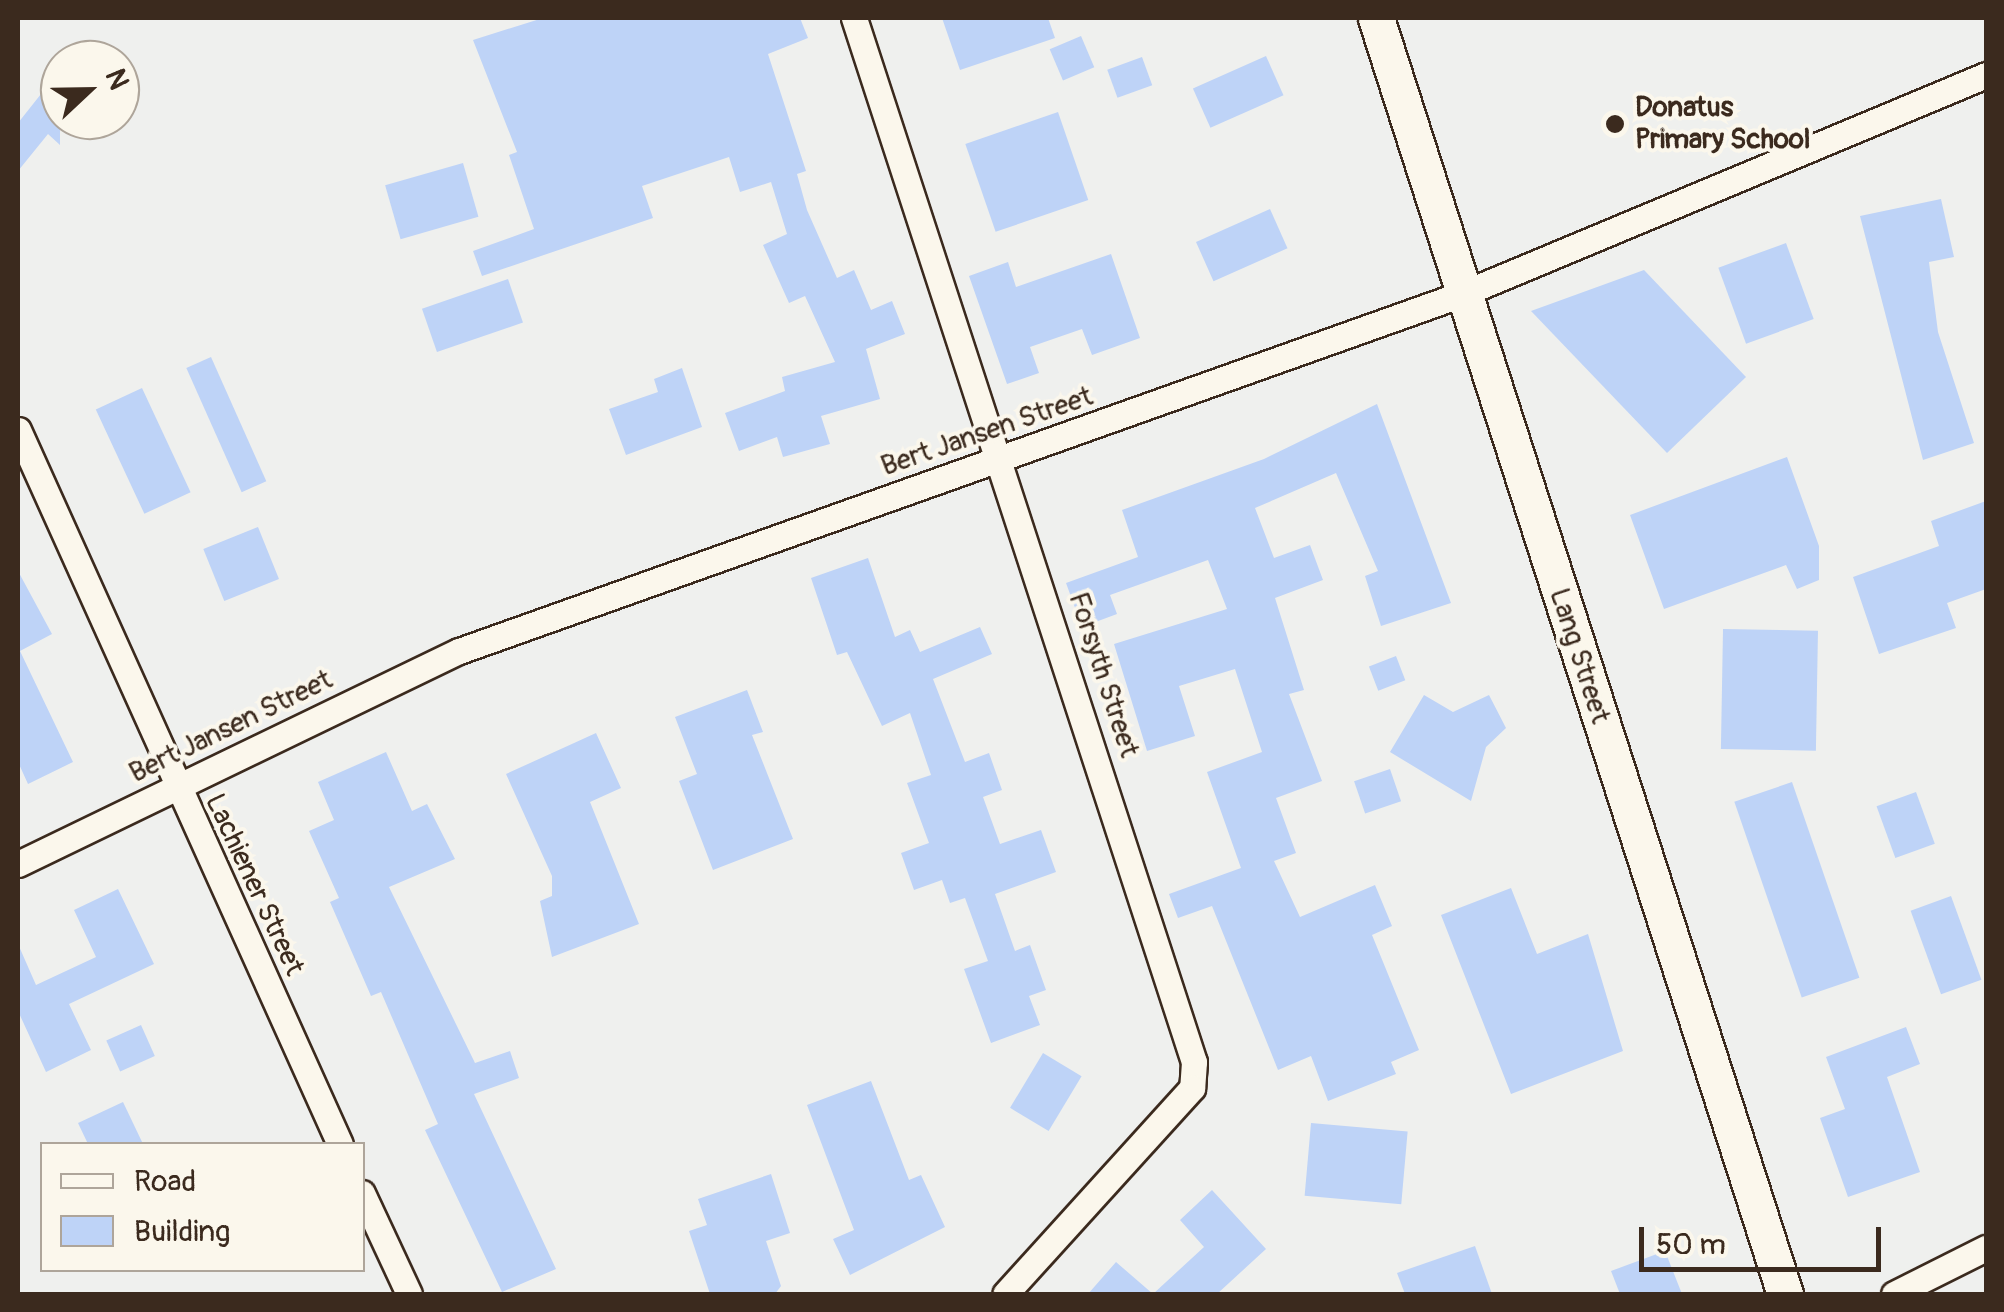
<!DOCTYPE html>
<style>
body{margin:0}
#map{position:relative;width:2004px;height:1312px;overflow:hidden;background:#eff0ee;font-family:Pangolin,sans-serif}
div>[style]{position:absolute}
.building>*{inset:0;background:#bed3f7;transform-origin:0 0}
.roads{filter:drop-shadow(2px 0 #3b2a1e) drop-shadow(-2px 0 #3b2a1e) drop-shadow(0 2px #3b2a1e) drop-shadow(0 -2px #3b2a1e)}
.street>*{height:25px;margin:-12.5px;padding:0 12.5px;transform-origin:12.5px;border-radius:12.5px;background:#fbf7ec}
.secondary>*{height:35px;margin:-17.5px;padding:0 17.5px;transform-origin:17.5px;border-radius:17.5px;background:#fbf7ec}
.dots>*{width:28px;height:28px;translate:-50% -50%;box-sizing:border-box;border:5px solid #fbf7ec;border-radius:50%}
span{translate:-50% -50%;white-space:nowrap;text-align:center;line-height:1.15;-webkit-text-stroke:8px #fbf7ec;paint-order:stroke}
.poi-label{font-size:28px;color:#3b2a1e;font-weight:700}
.left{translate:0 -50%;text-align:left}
.street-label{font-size:28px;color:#3b2a1e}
.frame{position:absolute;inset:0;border:20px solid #3b2a1e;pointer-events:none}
.legend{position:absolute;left:40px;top:1142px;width:325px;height:130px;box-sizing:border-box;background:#fbf7ec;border:2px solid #aea59a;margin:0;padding:12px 18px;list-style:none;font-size:30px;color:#3b2a1e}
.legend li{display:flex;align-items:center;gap:20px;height:50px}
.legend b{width:50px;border:2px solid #aea59a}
.north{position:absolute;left:40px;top:40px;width:100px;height:100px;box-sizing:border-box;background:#fbf7ec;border:2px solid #aea59a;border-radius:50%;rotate:68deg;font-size:28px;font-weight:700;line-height:40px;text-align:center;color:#3b2a1e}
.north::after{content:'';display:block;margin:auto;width:35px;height:45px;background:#3b2a1e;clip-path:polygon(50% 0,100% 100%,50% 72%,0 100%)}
.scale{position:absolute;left:1639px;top:1227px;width:242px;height:45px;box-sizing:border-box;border:5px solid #3b2a1e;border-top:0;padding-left:12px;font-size:30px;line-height:35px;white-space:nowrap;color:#3b2a1e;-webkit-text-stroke:8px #fbf7ec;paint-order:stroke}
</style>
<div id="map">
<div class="building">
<div style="clip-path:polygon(543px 18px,800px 18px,808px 38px,768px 54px,806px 171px,797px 174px,807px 210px,837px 278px,854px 270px,871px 310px,892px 301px,905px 334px,866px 349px,880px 399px,821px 416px,830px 444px,783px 457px,777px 437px,739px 451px,725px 413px,785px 391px,782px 377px,835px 362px,805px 296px,789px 303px,763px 245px,787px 234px,771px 182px,740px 192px,729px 157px,642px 186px,653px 218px,482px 276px,473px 251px,534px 229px,509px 155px,517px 152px,473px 40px)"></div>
<div style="clip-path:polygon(942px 18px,1048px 18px,1055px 38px,960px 70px)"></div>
<div style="left:1081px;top:36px;width:34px;height:34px;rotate:67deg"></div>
<div style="left:1266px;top:56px;width:43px;height:80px;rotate:66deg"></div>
<div style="left:1142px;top:57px;width:30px;height:37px;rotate:70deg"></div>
<div style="clip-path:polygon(60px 70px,60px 145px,48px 134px,18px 171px,18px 123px)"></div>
<div style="left:1058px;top:112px;width:93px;height:98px;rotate:71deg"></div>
<div style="left:463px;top:163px;width:56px;height:81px;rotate:74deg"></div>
<div style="clip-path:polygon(1941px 199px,1954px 257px,1929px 262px,1938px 332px,1974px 443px,1923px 460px,1860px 216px)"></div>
<div style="left:1270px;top:209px;width:43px;height:81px;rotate:66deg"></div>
<div style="left:1786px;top:243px;width:81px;height:72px;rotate:70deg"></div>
<div style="clip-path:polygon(1111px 254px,1140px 338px,1092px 355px,1082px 329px,1030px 347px,1039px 373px,1007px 384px,969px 276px,1008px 262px,1016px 287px)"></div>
<div style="clip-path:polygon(1644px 270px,1746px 377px,1667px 453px,1531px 311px)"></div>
<div style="left:508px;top:279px;width:46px;height:91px;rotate:71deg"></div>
<div style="left:211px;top:357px;width:136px;height:27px;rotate:66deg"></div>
<div style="clip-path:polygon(682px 368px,702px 427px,626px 455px,609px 409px,658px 392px,654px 379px)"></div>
<div style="left:142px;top:388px;width:115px;height:51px;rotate:65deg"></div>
<div style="clip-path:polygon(1377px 404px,1451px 603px,1381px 626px,1365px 576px,1378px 571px,1336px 473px,1255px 508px,1274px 558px,1310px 545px,1323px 580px,1275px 598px,1304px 690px,1289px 694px,1322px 781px,1276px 798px,1296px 853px,1274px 861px,1300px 917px,1375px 885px,1392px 926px,1372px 935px,1419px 1050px,1391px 1062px,1396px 1074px,1328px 1101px,1311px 1056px,1278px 1070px,1212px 906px,1178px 918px,1169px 894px,1241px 868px,1207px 772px,1262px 752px,1235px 669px,1179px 686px,1195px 736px,1147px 751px,1114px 644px,1227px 609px,1208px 560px,1110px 595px,1117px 614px,1082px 627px,1066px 583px,1138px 557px,1122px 510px,1264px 459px)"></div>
<div style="clip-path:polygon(1787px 457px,1819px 546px,1819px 580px,1797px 589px,1786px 565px,1664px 609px,1630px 515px)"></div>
<div style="clip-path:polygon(1986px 501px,1986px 589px,1947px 603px,1956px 628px,1879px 654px,1853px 577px,1939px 546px,1931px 521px)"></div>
<div style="left:258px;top:527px;width:56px;height:59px;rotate:68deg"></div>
<div style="clip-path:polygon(868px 558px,895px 637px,910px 630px,920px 652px,980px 627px,992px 654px,933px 679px,965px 762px,989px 753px,1002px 790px,983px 797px,1000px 844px,1041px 830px,1056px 872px,995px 894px,1015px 951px,1030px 945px,1046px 990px,1029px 996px,1040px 1025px,991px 1043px,964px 969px,988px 961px,965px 898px,950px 903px,942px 880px,914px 890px,901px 853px,929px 843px,907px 783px,931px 775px,910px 713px,882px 726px,847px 652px,837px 655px,811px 578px)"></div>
<div style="clip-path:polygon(18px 571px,52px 634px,20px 651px,73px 762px,28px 784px,18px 762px)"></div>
<div style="left:1723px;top:629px;width:95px;height:120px;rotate:1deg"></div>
<div style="left:1396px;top:656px;width:26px;height:29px;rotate:69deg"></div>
<div style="clip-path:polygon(747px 690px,763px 732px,752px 735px,793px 839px,713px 870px,679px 781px,697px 774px,675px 717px)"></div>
<div style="clip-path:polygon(1424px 695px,1453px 712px,1489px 695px,1506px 728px,1486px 747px,1471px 801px,1390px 752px)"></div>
<div style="clip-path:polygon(596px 733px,621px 788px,590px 802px,639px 924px,552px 957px,540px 901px,552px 896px,552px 876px,506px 774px)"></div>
<div style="clip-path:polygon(386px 752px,412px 811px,427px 804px,455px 859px,389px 887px,475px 1063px,510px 1051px,519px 1078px,474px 1094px,556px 1269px,502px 1292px,425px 1130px,438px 1124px,381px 992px,371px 996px,330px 902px,339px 898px,309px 831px,334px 820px,318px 782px)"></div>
<div style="left:1390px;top:769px;width:34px;height:38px;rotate:71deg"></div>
<div style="left:1792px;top:782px;width:207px;height:61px;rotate:71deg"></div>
<div style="left:1916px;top:792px;width:55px;height:42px;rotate:70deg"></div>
<div style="clip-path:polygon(1511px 888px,1537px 954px,1588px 934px,1623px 1051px,1511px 1094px,1441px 915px)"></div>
<div style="clip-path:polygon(118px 889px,154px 964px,69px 1004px,91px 1050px,46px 1072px,18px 1011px,18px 944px,36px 985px,96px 957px,74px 910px)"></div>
<div style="left:1951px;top:896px;width:89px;height:43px;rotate:70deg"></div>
<div style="left:141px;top:1025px;width:34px;height:38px;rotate:66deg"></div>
<div style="clip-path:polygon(1906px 1027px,1920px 1064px,1887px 1077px,1920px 1172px,1848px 1197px,1820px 1118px,1845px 1109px,1826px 1057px)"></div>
<div style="left:1043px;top:1053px;width:45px;height:64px;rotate:31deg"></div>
<div style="clip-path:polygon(871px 1081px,909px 1180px,921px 1175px,945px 1227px,850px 1275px,833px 1239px,854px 1230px,807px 1105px)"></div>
<div style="clip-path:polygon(123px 1102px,143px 1144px,88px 1144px,78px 1123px)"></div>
<div style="left:1311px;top:1123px;width:97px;height:73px;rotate:5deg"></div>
<div style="clip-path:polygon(771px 1174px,790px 1233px,766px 1241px,781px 1286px,775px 1294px,710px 1294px,689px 1231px,707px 1225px,698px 1199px)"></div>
<div style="clip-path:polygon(1212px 1190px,1266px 1249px,1217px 1294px,1088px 1294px,1116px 1262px,1153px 1294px,1204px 1247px,1180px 1220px)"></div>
<div style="clip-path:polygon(1475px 1246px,1492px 1294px,1405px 1294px,1397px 1273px)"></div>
<div style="clip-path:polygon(1665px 1251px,1682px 1294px,1620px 1294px,1611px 1271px)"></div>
</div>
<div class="roads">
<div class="street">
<div style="left:854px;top:18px;width:1098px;rotate:71.96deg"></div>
<div style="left:1194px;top:1062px;width:26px;rotate:94deg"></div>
<div style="left:1192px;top:1088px;width:278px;rotate:132.2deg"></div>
<div style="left:18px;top:430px;width:783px;rotate:65.73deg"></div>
<div style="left:18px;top:864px;width:490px;rotate:-25.8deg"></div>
<div style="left:459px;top:651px;width:1065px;rotate:-19.59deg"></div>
<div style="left:1462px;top:294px;width:568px;rotate:-22.68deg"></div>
<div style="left:362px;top:1193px;width:111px;rotate:65deg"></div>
<div style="left:1894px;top:1294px;width:103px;rotate:-26.6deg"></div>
</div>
<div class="secondary">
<div style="left:1376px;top:18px;width:1340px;rotate:72.23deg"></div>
</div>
</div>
<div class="dots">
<div style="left:1615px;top:124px;background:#3b2a1e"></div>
</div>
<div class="poi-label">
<span class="left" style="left:1635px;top:124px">Donatus<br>Primary School</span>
</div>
<div class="street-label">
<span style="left:987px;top:432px;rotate:-19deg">Bert Jansen Street</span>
<span style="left:1579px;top:656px;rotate:72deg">Lang Street</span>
<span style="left:1103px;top:675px;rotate:72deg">Forsyth Street</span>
<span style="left:231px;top:727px;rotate:-26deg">Bert Jansen Street</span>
<span style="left:254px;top:885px;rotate:65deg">Lachiener Street</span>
</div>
<div class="frame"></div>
<ul class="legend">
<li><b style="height:12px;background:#fbf7ec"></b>Road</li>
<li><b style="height:28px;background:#bed3f7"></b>Building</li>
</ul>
<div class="north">N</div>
<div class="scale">50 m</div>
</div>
